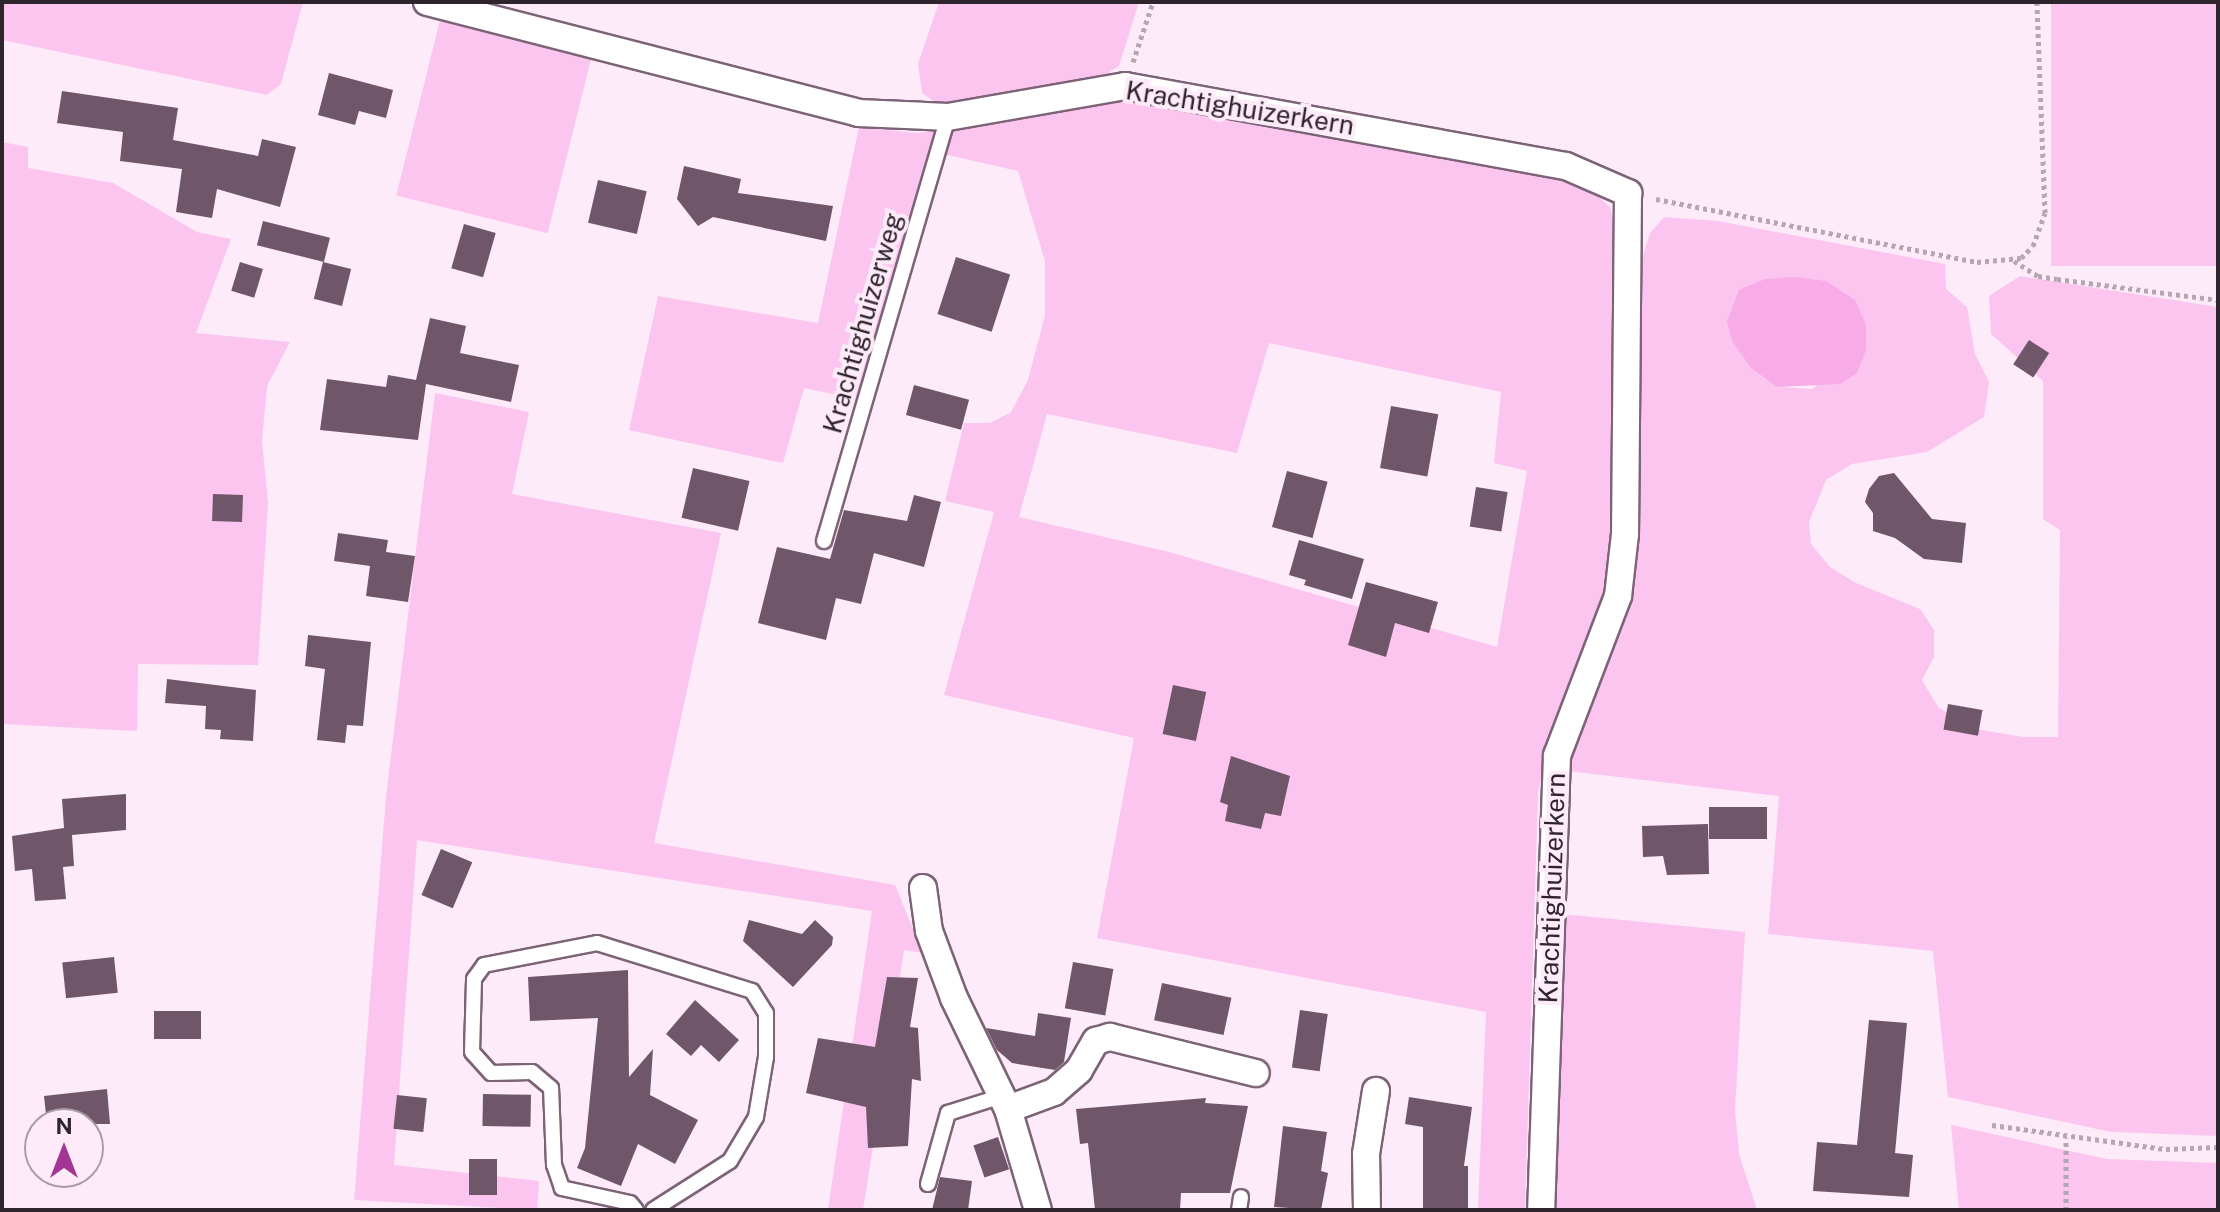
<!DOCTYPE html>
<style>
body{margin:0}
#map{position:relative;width:2220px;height:1212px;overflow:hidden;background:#fdebf9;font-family:"Public Sans",sans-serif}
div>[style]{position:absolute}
.green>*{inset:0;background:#fbc5f0;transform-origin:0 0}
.water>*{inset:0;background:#f7ace8}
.building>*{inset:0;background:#6f5669;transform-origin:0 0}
.path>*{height:5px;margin-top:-2.5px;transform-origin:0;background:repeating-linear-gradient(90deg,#b5a6b2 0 4px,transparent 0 8px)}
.roads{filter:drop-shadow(2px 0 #7c6377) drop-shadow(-2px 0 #7c6377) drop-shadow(0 2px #7c6377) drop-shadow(0 -2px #7c6377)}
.service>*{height:14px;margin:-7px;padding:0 7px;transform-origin:7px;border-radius:7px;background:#fff}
.minor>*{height:26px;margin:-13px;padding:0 13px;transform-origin:13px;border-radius:13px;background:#fff}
span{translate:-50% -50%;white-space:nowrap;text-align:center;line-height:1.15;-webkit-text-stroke:8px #fdebf9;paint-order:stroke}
.street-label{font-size:26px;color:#2e242c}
.frame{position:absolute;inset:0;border:4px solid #2e242c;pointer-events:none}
.north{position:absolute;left:24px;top:1108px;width:80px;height:80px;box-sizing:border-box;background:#fdebf9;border:2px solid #aa9ba7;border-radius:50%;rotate:0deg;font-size:22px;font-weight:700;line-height:32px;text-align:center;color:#2e242c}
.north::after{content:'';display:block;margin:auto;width:28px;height:36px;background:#a33593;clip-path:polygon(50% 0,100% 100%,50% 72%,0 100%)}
</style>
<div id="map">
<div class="green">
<div style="clip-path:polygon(2px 2px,303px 2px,281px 84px,267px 95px,2px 40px)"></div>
<div style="clip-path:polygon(939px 2px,1139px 2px,1119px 66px,1094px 82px,942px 107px,922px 93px,918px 64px)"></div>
<div style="left:2051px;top:2px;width:167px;height:264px"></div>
<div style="left:441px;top:16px;width:156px;height:185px;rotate:14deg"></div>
<div style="clip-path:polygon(evenodd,1174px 100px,1585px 185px,1610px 207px,1616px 234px,1614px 552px,1608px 607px,1558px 718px,1538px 792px,1525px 1210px,1478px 1210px,1486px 1012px,1097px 938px,1134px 738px,944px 695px,994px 512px,945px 501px,964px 423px,990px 423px,1011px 412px,1028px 380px,1045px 315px,1045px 261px,1018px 171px,934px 152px,870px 402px,804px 388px,783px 463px,629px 430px,658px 296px,818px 323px,859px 127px,916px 133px,1005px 123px,1084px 102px,1174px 100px,1269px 343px,1501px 392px,1494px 463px,1527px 471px,1497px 647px,1169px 552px,1019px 517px,1047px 414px,1237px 453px,1269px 343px)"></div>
<div style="clip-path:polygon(2px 142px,28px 147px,28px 168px,113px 183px,197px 232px,231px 239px,196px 333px,290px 342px,267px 386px,262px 441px,268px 503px,258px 665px,138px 664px,137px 731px,2px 724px)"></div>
<div style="clip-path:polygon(evenodd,1664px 217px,1718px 221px,1945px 264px,1946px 289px,1967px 307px,1975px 354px,1989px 382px,1984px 417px,1927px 452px,1852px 464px,1826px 480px,1809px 522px,1811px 544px,1830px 567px,1856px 583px,1920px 609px,1934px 630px,1934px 657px,1922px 680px,1938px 707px,1971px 728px,2023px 737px,2058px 737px,2060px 530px,2043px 519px,2043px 381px,1991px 334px,1989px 296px,2020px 276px,2218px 307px,2218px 1136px,2111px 1132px,1948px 1097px,1933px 951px,1768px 934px,1779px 796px,1568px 771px,1578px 721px,1627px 614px,1640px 265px,1650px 233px,1664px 217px,1866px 325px,1866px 350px,1812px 389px,1777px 387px,1751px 368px,1866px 325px)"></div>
<div style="clip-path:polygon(435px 393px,529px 412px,512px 494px,721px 533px,654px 843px,895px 885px,923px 953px,904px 950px,863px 1210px,828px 1210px,872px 911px,417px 840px,394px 1165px,539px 1181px,537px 1210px,354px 1200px,386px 797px)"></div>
<div style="clip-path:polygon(1562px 914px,1745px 932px,1735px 1110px,1739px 1154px,1757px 1210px,1555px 1210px)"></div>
<div style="clip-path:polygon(1951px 1125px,2107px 1159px,2218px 1163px,2218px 1210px,1959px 1210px)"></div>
</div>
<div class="water">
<div style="clip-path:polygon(1793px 277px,1826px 281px,1855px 300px,1866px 325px,1866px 350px,1857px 373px,1840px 384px,1777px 387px,1751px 368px,1732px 341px,1727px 322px,1739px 290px,1765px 279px)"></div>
</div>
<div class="building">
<div style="clip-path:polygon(329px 73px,393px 90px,386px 118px,359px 111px,355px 125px,318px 115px)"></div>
<div style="clip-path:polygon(62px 91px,178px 108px,173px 140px,258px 156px,262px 139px,296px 147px,280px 207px,217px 189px,212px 218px,176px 212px,182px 169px,120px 161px,123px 132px,57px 123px)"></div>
<div style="clip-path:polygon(684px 166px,741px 179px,738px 193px,833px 206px,826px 241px,713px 217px,698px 226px,677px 199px)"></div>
<div style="left:598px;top:180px;width:50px;height:44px;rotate:13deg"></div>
<div style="left:263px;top:221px;width:69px;height:25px;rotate:14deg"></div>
<div style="left:464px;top:224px;width:33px;height:46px;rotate:16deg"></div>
<div style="left:956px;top:257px;width:57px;height:60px;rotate:18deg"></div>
<div style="left:240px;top:262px;width:24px;height:30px;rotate:17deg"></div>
<div style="left:323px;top:262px;width:29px;height:38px;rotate:14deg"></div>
<div style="clip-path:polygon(430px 318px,466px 326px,460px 353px,519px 365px,511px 402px,426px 384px,418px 440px,320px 430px,327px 379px,386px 387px,388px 375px,416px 380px)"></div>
<div style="left:2029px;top:340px;width:24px;height:29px;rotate:33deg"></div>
<div style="left:914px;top:385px;width:57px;height:31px;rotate:15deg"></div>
<div style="left:1391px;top:406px;width:48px;height:63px;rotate:10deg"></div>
<div style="left:693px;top:468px;width:58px;height:51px;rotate:13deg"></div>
<div style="left:1287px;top:471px;width:42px;height:58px;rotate:15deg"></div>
<div style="clip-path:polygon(1894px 473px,1932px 519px,1966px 523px,1962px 563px,1924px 559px,1895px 538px,1873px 531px,1873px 513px,1865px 502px,1869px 489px,1879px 476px)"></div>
<div style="left:1476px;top:487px;width:32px;height:40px;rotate:9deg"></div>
<div style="left:213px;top:494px;width:30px;height:27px;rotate:2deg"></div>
<div style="clip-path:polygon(914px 495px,941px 502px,924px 567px,874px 553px,861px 604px,836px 598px,826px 640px,758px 623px,777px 547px,830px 559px,844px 510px,907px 521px)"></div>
<div style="clip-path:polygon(338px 533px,388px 540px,386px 552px,415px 556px,408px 602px,366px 596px,370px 566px,334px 561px)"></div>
<div style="clip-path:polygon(1299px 540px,1364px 559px,1352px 599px,1304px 585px,1306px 580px,1289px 575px)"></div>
<div style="clip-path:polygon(1366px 582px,1438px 602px,1429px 633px,1395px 623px,1386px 657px,1348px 645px)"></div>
<div style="clip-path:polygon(308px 635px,371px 642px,363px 726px,347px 725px,345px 743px,317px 740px,325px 669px,305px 666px)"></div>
<div style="clip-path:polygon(167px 679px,256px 690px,253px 741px,220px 739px,221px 730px,205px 729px,206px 706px,165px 703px)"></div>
<div style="left:1173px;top:685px;width:34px;height:50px;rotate:12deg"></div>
<div style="left:1948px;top:704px;width:35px;height:26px;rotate:10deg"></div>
<div style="clip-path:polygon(1231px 756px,1290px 776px,1281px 816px,1265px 813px,1261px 829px,1225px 821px,1228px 805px,1220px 802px)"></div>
<div style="clip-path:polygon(126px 794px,126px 830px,72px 835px,74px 866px,63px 867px,66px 899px,35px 901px,32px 869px,15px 871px,12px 836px,64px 828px,62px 799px)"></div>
<div style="left:1709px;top:807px;width:58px;height:32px"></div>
<div style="clip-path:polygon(1708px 824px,1709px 874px,1667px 875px,1663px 856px,1643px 857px,1642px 826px)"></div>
<div style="left:441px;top:849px;width:34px;height:50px;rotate:23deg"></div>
<div style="clip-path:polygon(749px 920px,802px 934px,815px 920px,833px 937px,832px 945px,793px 987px,743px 941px)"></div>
<div style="left:114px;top:957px;width:36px;height:52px;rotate:84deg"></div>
<div style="left:1073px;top:962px;width:41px;height:47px;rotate:10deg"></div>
<div style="clip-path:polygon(628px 970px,629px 1077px,653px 1049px,650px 1095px,698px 1120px,675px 1164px,638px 1144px,621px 1186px,577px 1168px,585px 1148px,598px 1018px,530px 1021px,528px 977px)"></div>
<div style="clip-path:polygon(887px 977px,918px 978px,910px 1027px,918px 1028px,921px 1081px,912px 1079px,908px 1146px,868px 1148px,866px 1107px,806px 1093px,818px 1038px,875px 1047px)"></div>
<div style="left:1162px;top:983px;width:71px;height:38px;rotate:12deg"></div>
<div style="clip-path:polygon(695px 1000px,739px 1040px,719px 1062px,701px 1045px,691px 1056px,666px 1034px)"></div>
<div style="left:1300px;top:1010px;width:28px;height:58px;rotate:8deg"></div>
<div style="left:154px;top:1011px;width:47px;height:28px"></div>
<div style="clip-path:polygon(1038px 1013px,1071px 1018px,1064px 1062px,1055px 1070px,1012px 1063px,997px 1050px,986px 1028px,1035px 1036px)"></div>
<div style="clip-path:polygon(1869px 1020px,1907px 1023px,1895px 1153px,1913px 1155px,1909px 1197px,1813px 1191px,1817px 1142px,1857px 1145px)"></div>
<div style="clip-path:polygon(107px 1089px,110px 1124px,47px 1124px,44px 1096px)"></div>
<div style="left:483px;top:1094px;width:48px;height:32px;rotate:1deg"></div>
<div style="left:397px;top:1095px;width:30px;height:34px;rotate:6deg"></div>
<div style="clip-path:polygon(1409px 1097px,1472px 1107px,1464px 1166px,1468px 1166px,1468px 1208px,1423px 1208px,1423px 1127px,1405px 1124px)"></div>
<div style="clip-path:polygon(1206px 1098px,1205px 1103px,1248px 1106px,1230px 1193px,1181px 1193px,1180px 1210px,1095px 1210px,1088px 1143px,1080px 1144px,1076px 1109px)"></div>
<div style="clip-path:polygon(1283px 1126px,1327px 1132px,1321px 1171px,1328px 1173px,1321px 1210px,1274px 1207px)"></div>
<div style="left:998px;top:1137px;width:34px;height:26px;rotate:71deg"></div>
<div style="left:469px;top:1159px;width:28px;height:36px"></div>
<div style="clip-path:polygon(940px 1177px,972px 1181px,968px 1210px,932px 1210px)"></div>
</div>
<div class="path">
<div style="left:1133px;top:62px;width:63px;rotate:-71.6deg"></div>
<div style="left:1656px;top:199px;width:327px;rotate:11.1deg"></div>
<div style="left:1977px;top:262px;width:44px;rotate:-5.2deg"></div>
<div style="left:2021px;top:258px;width:17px;rotate:-45deg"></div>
<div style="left:2033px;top:246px;width:35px;rotate:-70deg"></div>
<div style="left:2045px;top:213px;width:211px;rotate:-92.2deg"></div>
<div style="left:2014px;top:261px;width:28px;rotate:32deg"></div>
<div style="left:2038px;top:276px;width:19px;rotate:9deg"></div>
<div style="left:2057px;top:279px;width:162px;rotate:7.4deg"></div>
<div style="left:1992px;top:1125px;width:176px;rotate:7.9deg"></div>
<div style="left:2166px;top:1149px;width:52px;rotate:-2.2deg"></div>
<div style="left:2066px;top:1210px;width:72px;rotate:-90deg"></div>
</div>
<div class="roads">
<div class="service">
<div style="left:824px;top:541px;width:442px;rotate:-73.7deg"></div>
<div style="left:928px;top:1184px;width:74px;rotate:-74.3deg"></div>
<div style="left:948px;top:1113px;width:57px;rotate:-17.5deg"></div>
<div style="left:636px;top:1210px;width:9px;rotate:-131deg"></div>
<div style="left:630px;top:1203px;width:70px;rotate:-167.6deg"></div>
<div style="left:562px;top:1188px;width:24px;rotate:-109deg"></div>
<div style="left:554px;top:1165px;width:77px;rotate:-92.2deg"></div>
<div style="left:551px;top:1088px;width:25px;rotate:-140deg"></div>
<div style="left:532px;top:1072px;width:41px;rotate:178.6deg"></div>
<div style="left:491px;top:1073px;width:28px;rotate:-132deg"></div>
<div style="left:472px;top:1052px;width:73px;rotate:-88.4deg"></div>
<div style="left:474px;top:979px;width:17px;rotate:-54deg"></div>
<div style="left:484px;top:965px;width:115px;rotate:-11deg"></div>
<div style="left:597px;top:943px;width:162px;rotate:17.2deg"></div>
<div style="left:752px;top:991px;width:26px;rotate:58deg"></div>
<div style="left:766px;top:1013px;width:44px;rotate:90deg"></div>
<div style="left:766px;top:1057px;width:61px;rotate:99.5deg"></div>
<div style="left:756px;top:1117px;width:51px;rotate:120.6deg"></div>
<div style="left:730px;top:1161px;width:91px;rotate:147.5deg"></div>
<div style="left:1239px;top:1210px;width:13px;rotate:-81deg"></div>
</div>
<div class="minor">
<div style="left:427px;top:2px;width:445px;rotate:14.4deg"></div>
<div style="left:858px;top:113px;width:90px;rotate:2.5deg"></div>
<div style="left:948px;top:117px;width:180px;rotate:-9.9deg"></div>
<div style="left:1125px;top:86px;width:448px;rotate:10.3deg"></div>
<div style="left:1566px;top:166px;width:68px;rotate:23.5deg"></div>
<div style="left:1628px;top:193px;width:341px;rotate:90.5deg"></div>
<div style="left:1625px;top:534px;width:62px;rotate:96.4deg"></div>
<div style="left:1618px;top:596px;width:171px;rotate:110.9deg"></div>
<div style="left:1557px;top:756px;width:454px;rotate:92deg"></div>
<div style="left:923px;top:888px;width:43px;rotate:82.1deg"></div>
<div style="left:929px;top:931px;width:72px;rotate:69.5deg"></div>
<div style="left:954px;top:998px;width:123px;rotate:64.1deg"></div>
<div style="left:1008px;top:1109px;width:105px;rotate:73.5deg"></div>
<div style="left:1008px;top:1109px;width:49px;rotate:-20.3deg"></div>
<div style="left:1054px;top:1092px;width:33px;rotate:-41deg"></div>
<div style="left:1079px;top:1070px;width:34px;rotate:-60deg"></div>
<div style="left:1096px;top:1041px;width:15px;rotate:-16deg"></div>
<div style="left:1110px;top:1037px;width:150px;rotate:13.9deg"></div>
<div style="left:1367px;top:1210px;width:56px;rotate:-91deg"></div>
<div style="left:1366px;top:1154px;width:64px;rotate:-81deg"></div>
</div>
</div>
<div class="street-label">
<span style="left:1240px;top:108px;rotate:9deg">Krachtighuizerkern</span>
<span style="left:863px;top:323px;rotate:-74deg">Krachtighuizerweg</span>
<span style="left:1552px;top:888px;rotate:-88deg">Krachtighuizerkern</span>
</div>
<div class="frame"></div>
<div class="north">N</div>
</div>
